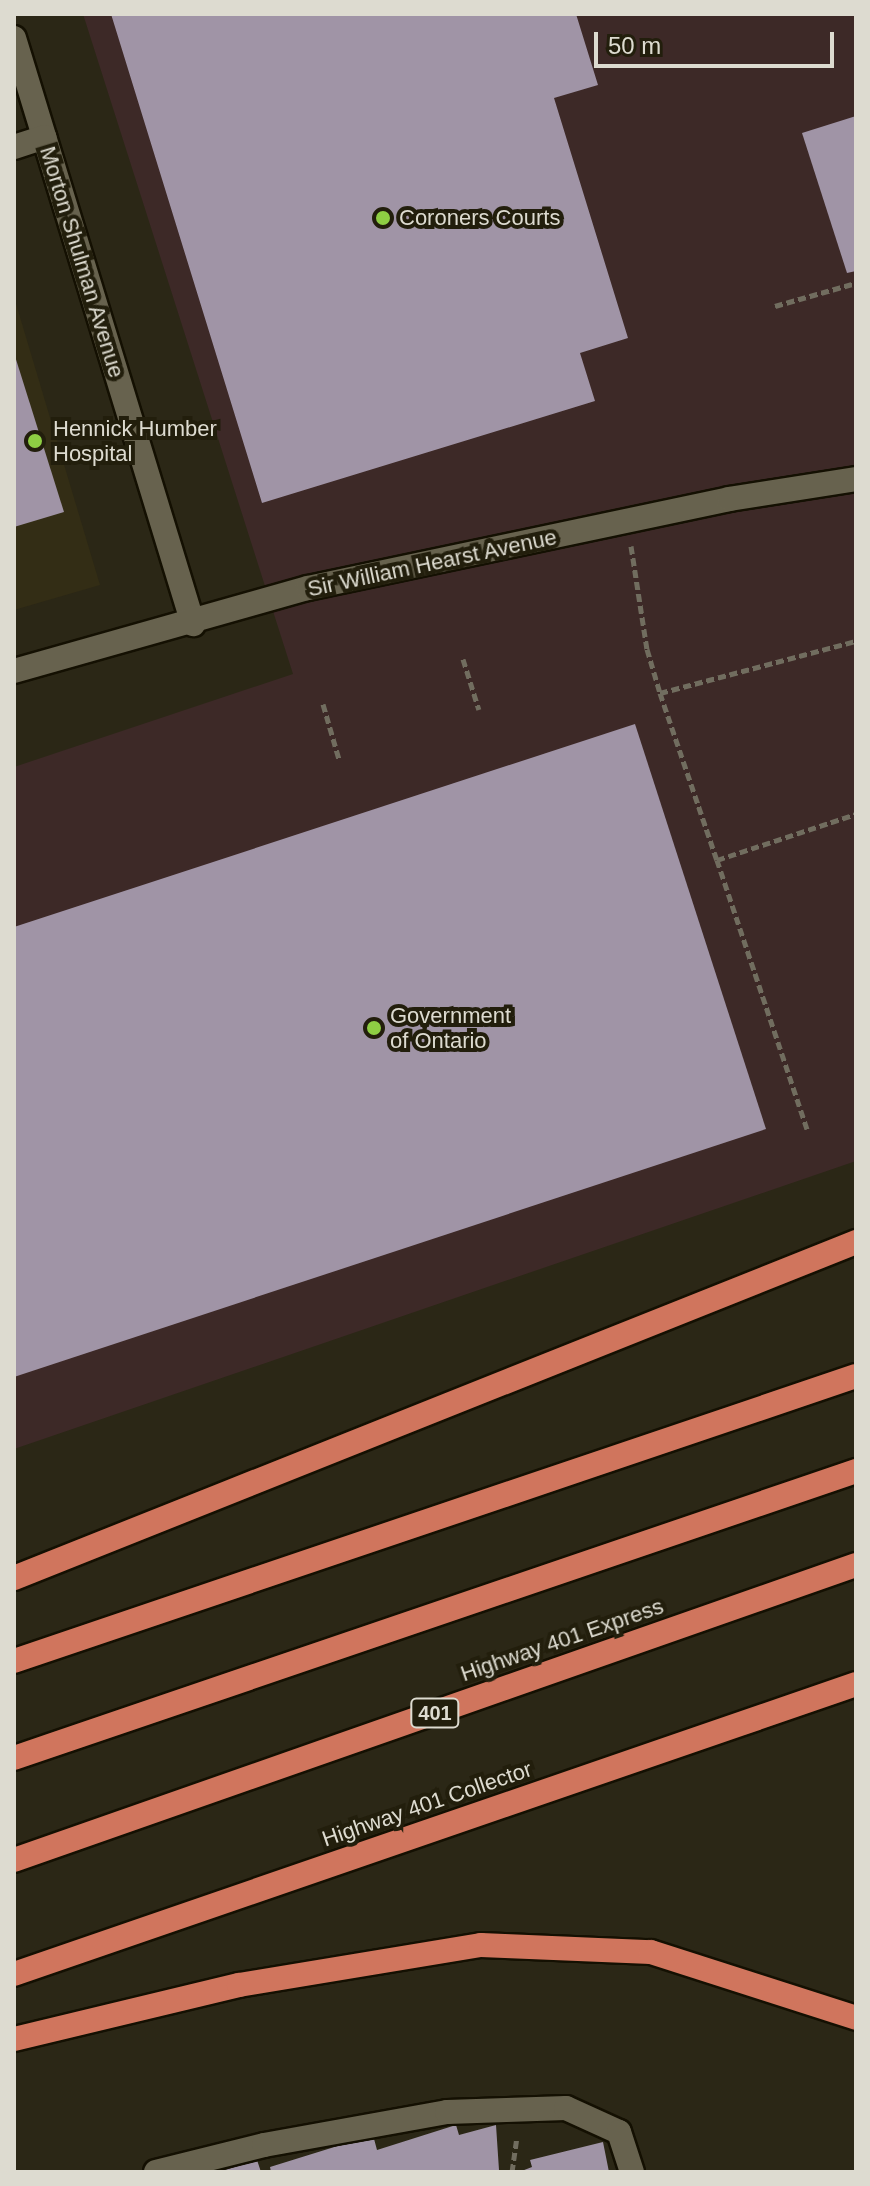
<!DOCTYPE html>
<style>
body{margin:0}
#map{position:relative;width:870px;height:2186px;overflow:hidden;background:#2b2716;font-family:Helvetica,sans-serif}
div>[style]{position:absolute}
.commercial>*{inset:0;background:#3d2927}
.built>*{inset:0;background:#332d15}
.building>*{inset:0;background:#a094a6}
.path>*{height:5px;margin-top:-2.5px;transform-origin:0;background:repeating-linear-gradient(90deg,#716d5f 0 8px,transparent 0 12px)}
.roads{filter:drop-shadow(2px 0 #141002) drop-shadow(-2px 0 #141002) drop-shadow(0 2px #141002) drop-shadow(0 -2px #141002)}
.minor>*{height:24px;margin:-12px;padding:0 12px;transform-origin:12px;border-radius:12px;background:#67624e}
.highway>*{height:24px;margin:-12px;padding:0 12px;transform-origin:12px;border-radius:12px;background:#d0755d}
.dots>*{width:22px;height:22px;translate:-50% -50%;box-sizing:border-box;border:4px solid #221e0c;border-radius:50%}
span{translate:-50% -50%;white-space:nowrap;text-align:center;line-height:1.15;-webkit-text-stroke:8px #221e0c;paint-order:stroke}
.shield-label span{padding:2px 6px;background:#221e0c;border:2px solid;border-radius:6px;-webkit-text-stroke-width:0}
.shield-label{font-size:20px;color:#dddbd0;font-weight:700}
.poi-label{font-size:22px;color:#dddbd0}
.left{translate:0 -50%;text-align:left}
.street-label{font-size:22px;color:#dddbd0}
.frame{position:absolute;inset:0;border:16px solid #dddbd0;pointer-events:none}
.scale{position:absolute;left:594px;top:32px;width:240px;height:36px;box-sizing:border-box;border:4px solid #dddbd0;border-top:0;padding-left:10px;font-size:24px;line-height:28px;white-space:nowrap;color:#dddbd0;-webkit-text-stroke:6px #221e0c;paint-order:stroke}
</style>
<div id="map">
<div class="commercial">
<div style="clip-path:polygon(83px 14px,856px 14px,856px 1161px,14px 1449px,14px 767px,293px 674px)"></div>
</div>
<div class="built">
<div style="clip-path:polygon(14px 297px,100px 585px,14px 610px)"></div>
</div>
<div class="building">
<div style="clip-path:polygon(111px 14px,576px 14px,598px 85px,554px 98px,628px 338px,580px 353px,595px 401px,262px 503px)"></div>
<div style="clip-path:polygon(856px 116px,856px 271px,847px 273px,802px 133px)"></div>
<div style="clip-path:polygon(14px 353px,64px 512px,14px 527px)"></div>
<div style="clip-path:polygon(635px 724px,766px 1129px,14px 1377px,14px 927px)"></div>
<div style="clip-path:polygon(456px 2125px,459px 2135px,496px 2125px,499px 2170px,271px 2172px,270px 2167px,373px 2135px,377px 2150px)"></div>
<div style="clip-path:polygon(603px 2142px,609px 2172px,519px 2172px,532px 2167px,530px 2160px)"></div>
<div style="clip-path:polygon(257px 2160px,261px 2172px,222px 2172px,222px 2171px)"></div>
</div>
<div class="path">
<div style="left:775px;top:306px;width:84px;rotate:-15.9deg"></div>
<div style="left:631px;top:546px;width:104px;rotate:81.2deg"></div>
<div style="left:647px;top:649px;width:46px;rotate:73.5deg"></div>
<div style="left:660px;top:693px;width:203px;rotate:-14.9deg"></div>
<div style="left:463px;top:659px;width:53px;rotate:72.6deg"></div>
<div style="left:660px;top:693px;width:176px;rotate:71.2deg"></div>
<div style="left:323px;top:704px;width:57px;rotate:73.8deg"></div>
<div style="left:807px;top:1129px;width:284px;rotate:-108.5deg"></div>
<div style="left:717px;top:860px;width:146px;rotate:-18.3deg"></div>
<div style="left:512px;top:2172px;width:35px;rotate:-82deg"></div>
</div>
<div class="roads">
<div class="minor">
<div style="left:14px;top:38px;width:613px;rotate:73.01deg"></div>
<div style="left:14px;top:147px;width:32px;rotate:-18deg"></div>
<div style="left:14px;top:671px;width:305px;rotate:-15.8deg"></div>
<div style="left:308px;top:588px;width:430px;rotate:-11.9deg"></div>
<div style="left:729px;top:499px;width:129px;rotate:-8.9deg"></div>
<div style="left:156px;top:2172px;width:111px;rotate:-14deg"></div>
<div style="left:264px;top:2145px;width:186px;rotate:-10.2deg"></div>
<div style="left:447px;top:2112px;width:119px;rotate:-1.9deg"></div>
<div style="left:566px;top:2108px;width:58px;rotate:24.4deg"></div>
<div style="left:619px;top:2132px;width:42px;rotate:72deg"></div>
</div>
<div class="highway">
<div style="left:14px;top:1578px;width:907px;rotate:-21.75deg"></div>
<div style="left:14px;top:1661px;width:889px;rotate:-18.7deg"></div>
<div style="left:14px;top:1758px;width:890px;rotate:-18.82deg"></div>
<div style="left:14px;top:1860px;width:892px;rotate:-19.31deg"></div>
<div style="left:14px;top:1974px;width:891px;rotate:-19deg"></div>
<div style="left:14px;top:2039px;width:231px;rotate:-13.5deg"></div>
<div style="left:239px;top:1985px;width:245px;rotate:-9.4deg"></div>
<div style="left:481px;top:1945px;width:170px;rotate:2.4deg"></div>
<div style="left:651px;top:1952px;width:215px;rotate:17.8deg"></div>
</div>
</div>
<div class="dots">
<div style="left:383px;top:218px;background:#8ece43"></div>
<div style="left:35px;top:441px;background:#8ece43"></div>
<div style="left:374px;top:1028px;background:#8ece43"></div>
</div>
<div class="shield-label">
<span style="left:435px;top:1713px">401</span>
</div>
<div class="poi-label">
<span class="left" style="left:399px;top:218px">Coroners Courts</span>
<span class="left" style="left:53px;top:441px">Hennick Humber<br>Hospital</span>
<span class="left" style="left:390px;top:1028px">Government<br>of Ontario</span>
</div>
<div class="street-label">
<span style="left:82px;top:262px;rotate:73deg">Morton Shulman Avenue</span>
<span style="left:432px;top:563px;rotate:-12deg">Sir William Hearst Avenue</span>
<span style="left:562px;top:1640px;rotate:-19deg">Highway 401 Express</span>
<span style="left:427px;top:1804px;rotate:-19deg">Highway 401 Collector</span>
</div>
<div class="frame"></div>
<div class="scale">50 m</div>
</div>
